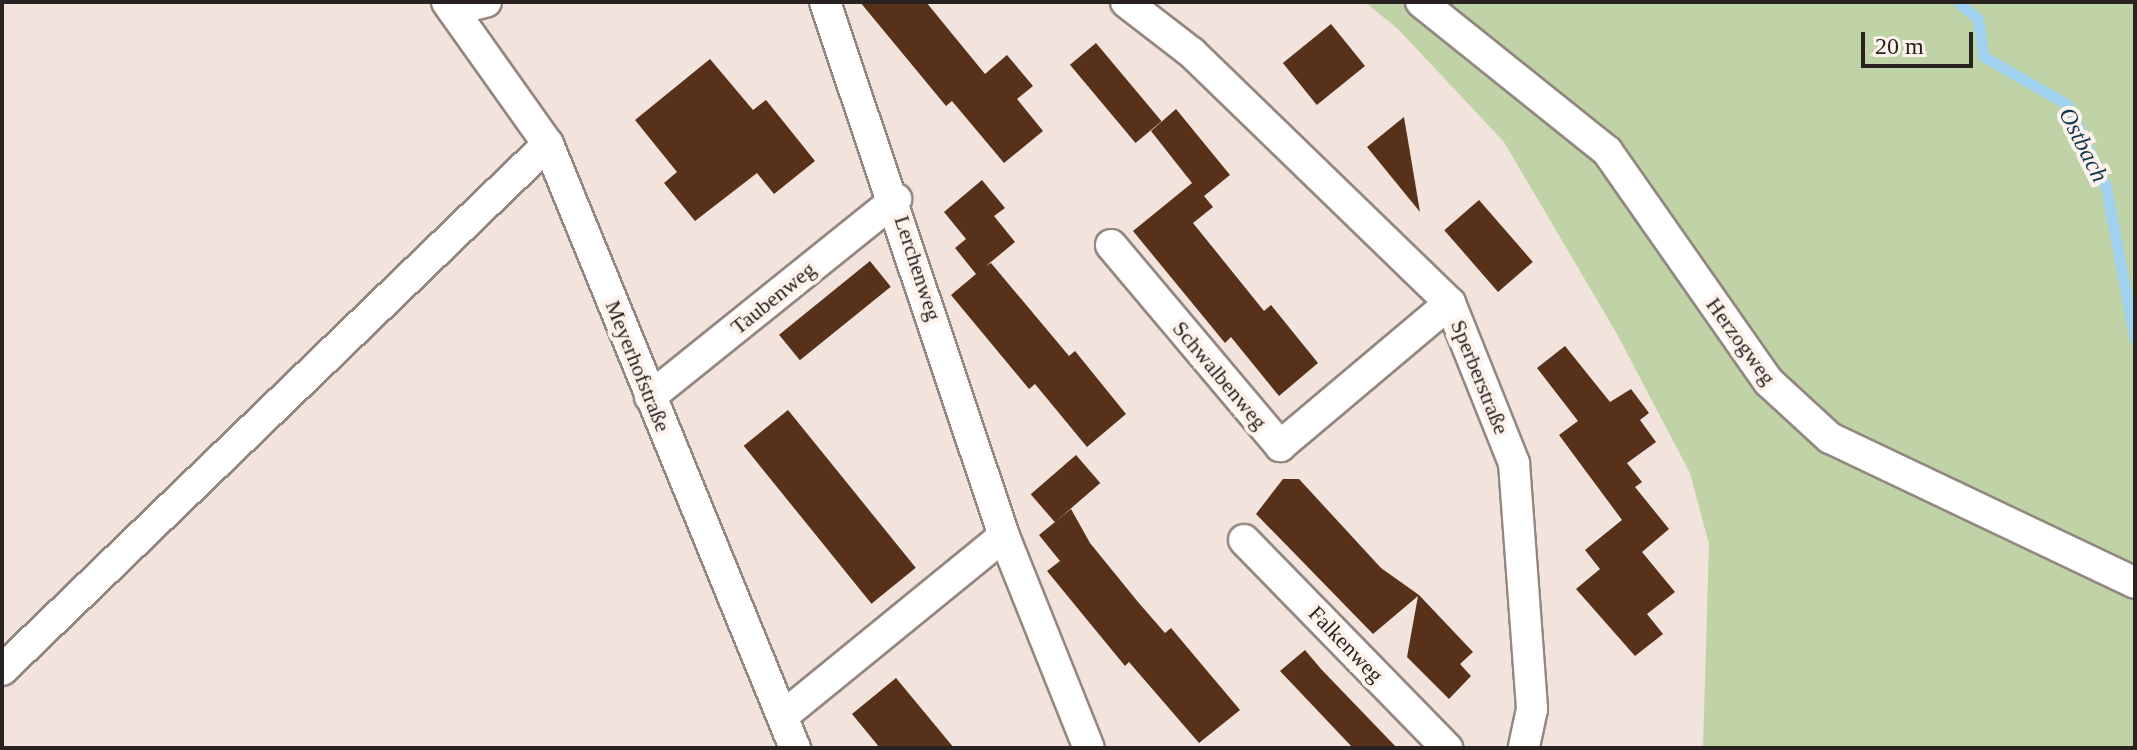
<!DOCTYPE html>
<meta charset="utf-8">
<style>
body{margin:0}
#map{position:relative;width:2137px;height:750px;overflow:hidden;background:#f2e4dc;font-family:Georgia,serif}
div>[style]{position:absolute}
.green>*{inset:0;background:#bfd3a6}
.stream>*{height:11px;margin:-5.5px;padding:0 5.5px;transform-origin:5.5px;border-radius:5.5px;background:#a0d2ef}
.building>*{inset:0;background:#573119;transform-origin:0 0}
.roads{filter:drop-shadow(2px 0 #948780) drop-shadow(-2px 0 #948780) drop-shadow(0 2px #948780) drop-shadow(0 -2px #948780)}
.minor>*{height:30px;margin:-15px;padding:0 15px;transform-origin:15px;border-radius:15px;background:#fff}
span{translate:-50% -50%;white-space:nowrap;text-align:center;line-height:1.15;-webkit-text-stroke:8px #fef2ec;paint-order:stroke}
.street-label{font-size:22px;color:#282320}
.water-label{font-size:24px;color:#0f394e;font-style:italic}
.frame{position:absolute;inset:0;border:4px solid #282320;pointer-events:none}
.scale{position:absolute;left:1861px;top:32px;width:112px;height:36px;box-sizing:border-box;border:4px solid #282320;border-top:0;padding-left:10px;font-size:24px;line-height:28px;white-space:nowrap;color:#282320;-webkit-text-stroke:6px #fef2ec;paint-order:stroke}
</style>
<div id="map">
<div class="green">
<div style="clip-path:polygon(1365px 2px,2135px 2px,2135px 748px,1703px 748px,1709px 544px,1690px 473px,1617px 334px,1504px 142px,1398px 29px)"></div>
</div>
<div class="stream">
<div style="left:1958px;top:2px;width:26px;rotate:40deg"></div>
<div style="left:1978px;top:19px;width:37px;rotate:82deg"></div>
<div style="left:1983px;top:56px;width:98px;rotate:30deg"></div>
<div style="left:2068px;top:105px;width:90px;rotate:65.1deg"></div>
<div style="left:2106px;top:187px;width:156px;rotate:79.3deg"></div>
</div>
<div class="building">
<div style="clip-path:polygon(860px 2px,926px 2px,985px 74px,1007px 55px,1033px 86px,1017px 99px,1043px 131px,1004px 163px,952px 101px,946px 106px)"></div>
<div style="left:1331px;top:24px;width:54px;height:62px;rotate:51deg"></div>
<div style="left:1096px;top:43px;width:102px;height:34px;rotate:50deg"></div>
<div style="clip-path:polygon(710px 59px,753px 110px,766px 100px,815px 161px,774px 194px,757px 173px,695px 221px,664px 183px,677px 172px,635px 120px)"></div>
<div style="clip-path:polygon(1176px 109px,1230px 175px,1204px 196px,1213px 207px,1193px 223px,1264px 311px,1271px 305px,1318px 363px,1279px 396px,1231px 337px,1225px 343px,1133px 231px,1192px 183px,1151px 131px)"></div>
<div style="clip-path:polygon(1404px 117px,1420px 212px,1367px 147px)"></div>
<div style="clip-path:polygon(982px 180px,1005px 208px,994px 216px,1015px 242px,986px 266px,991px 263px,1069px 356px,1075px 351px,1126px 414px,1087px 447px,1035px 384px,1029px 389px,951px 295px,976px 274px,955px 248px,966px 239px,944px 212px)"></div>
<div style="left:1479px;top:200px;width:82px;height:46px;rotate:49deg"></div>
<div style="left:870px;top:261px;width:33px;height:117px;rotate:51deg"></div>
<div style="clip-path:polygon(1565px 346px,1610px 402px,1631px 389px,1649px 413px,1640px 420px,1656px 442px,1627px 463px,1642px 482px,1635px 487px,1669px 529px,1642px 552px,1675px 592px,1647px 614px,1663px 634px,1635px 656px,1576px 589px,1600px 569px,1585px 550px,1622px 520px,1559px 435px,1578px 421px,1537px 368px)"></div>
<div style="left:788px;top:410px;width:203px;height:57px;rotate:51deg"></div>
<div style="left:1076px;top:455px;width:37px;height:60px;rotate:49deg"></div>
<div style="clip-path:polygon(1283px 479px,1299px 479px,1381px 568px,1419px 595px,1473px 652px,1460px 664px,1471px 676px,1449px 699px,1407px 657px,1418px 596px,1373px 634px,1256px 514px)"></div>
<div style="clip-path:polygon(1071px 509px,1090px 543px,1138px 602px,1165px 633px,1171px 628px,1240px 710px,1199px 743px,1129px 662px,1125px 666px,1047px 571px,1060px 561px,1039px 535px)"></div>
<div style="clip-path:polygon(1305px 650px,1321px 669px,1397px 748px,1353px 748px,1280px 671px)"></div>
<div style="clip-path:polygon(896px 678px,954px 748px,880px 748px,852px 714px)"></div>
</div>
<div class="roads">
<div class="minor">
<div style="left:447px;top:2px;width:174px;rotate:54.6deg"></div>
<div style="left:548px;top:144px;width:653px;rotate:67.76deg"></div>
<div style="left:825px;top:2px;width:563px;rotate:71.47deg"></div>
<div style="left:1004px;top:536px;width:228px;rotate:68.2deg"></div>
<div style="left:1126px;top:2px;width:83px;rotate:37.7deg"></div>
<div style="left:1192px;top:53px;width:359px;rotate:44.1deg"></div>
<div style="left:1450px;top:303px;width:172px;rotate:68.2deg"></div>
<div style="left:1514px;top:463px;width:247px;rotate:85.8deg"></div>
<div style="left:1532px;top:709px;width:40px;rotate:102deg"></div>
<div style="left:1421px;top:2px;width:238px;rotate:38.7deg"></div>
<div style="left:1607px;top:151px;width:282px;rotate:55deg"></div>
<div style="left:1769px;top:382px;width:83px;rotate:42.6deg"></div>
<div style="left:1830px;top:438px;width:338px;rotate:25.4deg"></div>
<div style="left:453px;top:10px;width:34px;rotate:-14deg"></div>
<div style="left:1111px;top:245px;width:263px;rotate:49.9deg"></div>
<div style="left:1280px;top:446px;width:222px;rotate:-40.1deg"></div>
<div style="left:650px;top:397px;width:316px;rotate:-38.8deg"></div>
<div style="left:1244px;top:540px;width:291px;rotate:45.7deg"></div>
<div style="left:2px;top:670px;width:758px;rotate:-43.93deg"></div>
<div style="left:783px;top:716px;width:285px;rotate:-39.2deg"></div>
</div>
</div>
<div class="street-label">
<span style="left:918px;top:268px;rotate:72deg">Lerchenweg</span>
<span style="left:773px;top:298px;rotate:-39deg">Taubenweg</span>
<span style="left:1741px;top:341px;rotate:54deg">Herzogweg</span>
<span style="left:638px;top:366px;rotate:68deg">Meyerhofstraße</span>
<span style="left:1220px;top:375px;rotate:50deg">Schwalbenweg</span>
<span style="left:1480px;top:377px;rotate:68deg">Sperberstraße</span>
<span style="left:1346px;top:644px;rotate:46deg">Falkenweg</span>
</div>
<div class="water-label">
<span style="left:2083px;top:145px;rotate:63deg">Ostbach</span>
</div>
<div class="frame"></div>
<div class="scale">20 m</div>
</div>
